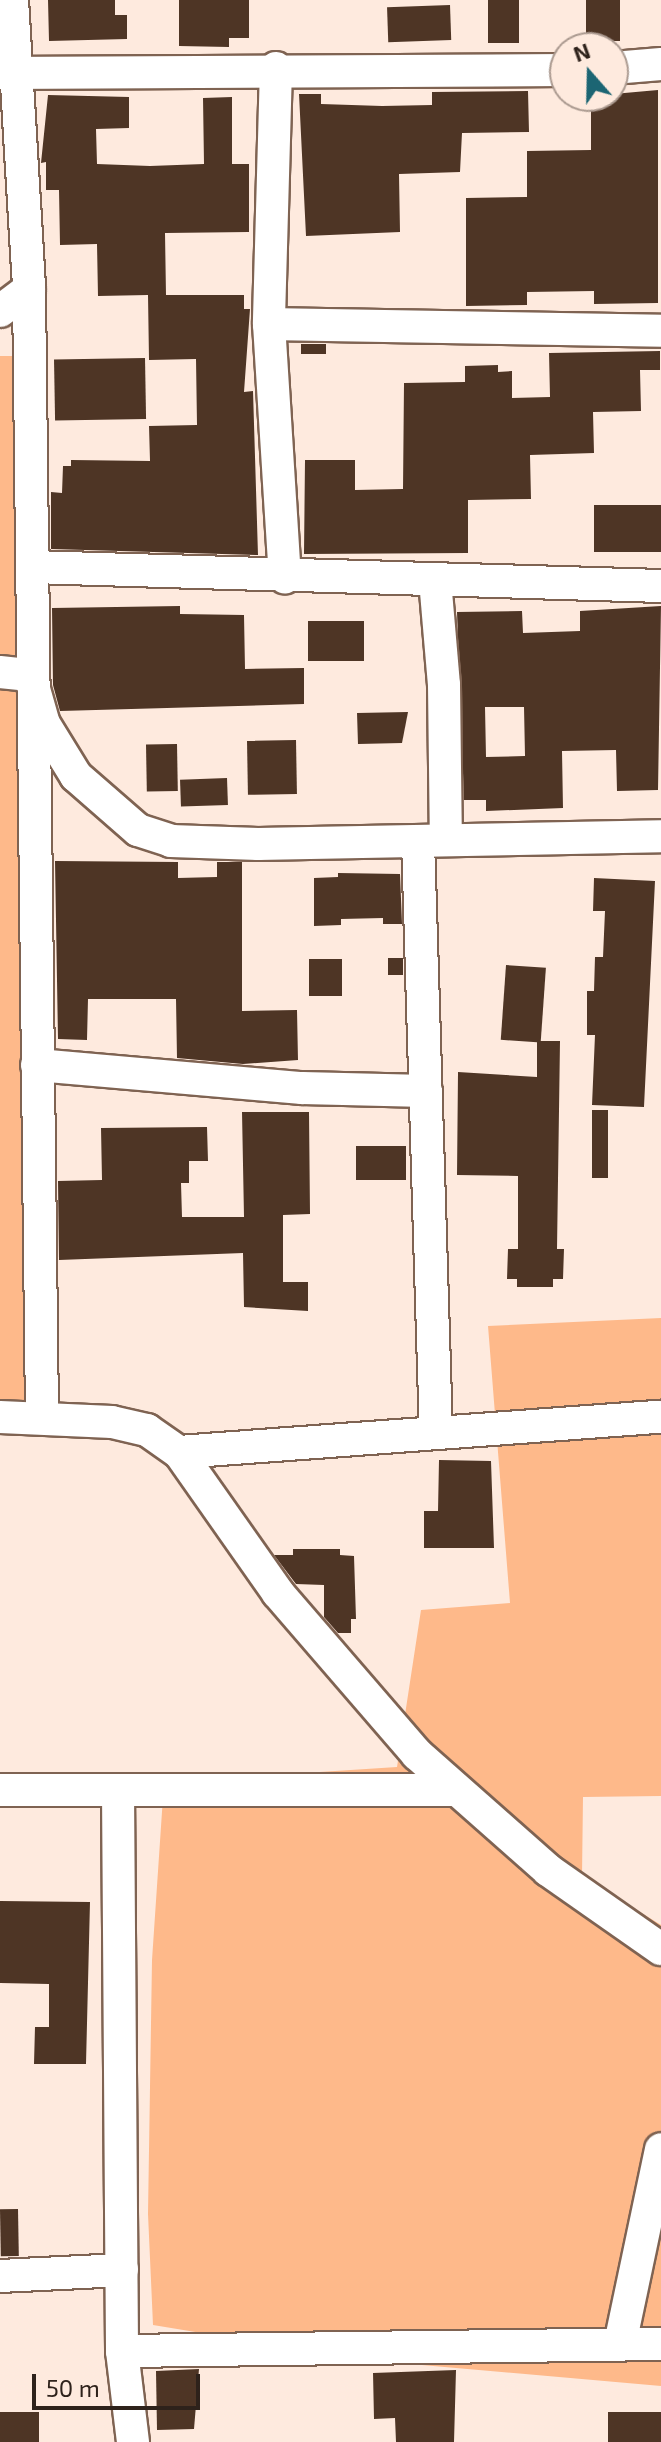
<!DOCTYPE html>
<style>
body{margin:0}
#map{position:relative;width:661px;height:2442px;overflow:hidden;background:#feeade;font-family:"Exo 2",sans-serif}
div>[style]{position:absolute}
.green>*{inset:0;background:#feb98a}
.building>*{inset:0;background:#4e3525;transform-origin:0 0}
.roads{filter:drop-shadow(2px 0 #7f6352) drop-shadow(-2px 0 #7f6352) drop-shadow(0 2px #7f6352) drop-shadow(0 -2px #7f6352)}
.minor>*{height:32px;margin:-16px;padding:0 16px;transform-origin:16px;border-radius:16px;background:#fff}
span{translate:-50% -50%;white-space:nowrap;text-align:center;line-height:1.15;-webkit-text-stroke:8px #feeade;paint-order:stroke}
.north{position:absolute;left:549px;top:32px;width:80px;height:80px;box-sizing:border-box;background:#feeade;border:2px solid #ab9a90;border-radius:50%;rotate:340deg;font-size:22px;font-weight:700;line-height:32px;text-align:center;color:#2e221b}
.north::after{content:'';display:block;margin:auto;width:28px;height:36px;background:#1c6573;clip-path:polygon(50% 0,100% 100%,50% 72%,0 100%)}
.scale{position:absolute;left:32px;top:2374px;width:168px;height:36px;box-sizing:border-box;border:4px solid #2e221b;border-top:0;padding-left:10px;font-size:24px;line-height:28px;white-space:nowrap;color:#2e221b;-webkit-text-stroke:6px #feeade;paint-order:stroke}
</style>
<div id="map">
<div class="green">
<div style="clip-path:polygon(0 356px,21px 356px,35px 1404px,0 1401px)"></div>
<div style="clip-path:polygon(661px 1318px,661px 1796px,583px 1797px,582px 1876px,661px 1925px,661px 2386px,365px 2360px,153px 2325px,148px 2214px,152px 1960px,164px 1782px,397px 1767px,421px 1610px,510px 1603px,488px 1326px)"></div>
</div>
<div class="building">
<div style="clip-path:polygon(48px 0,115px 0,115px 15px,127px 15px,127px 39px,49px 41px)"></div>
<div style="clip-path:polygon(179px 0,249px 0,249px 38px,229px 38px,229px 47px,179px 46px)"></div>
<div style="left:488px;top:0;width:31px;height:43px"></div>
<div style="left:586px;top:0;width:34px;height:41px"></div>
<div style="left:450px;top:5px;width:35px;height:63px;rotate:88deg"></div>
<div style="clip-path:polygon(658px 90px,658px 303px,594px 304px,594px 291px,527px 292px,527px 305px,466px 306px,466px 198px,527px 197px,527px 151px,591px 150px,591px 96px)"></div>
<div style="clip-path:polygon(528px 91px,529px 132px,462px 133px,460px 172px,399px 174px,400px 232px,306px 236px,299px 94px,321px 94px,321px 104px,382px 106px,432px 105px,432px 92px)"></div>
<div style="clip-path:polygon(48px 95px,129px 97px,129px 128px,96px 129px,97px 164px,150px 166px,204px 164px,203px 98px,232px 97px,232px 164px,249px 164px,249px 232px,165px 233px,166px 295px,244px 295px,244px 309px,250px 309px,244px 392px,253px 391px,258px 555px,51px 549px,51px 492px,62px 493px,63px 466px,71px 466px,71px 460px,150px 461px,149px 426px,197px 425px,196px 359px,149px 360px,148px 295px,98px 296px,97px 244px,60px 245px,59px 190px,46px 190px,46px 162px,41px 163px)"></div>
<div style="left:301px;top:344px;width:25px;height:10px"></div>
<div style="clip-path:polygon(660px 351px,660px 370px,640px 370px,641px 411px,593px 412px,594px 453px,530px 455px,531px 499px,468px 500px,468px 553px,304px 554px,305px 460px,355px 460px,355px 490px,403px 489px,404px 383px,465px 382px,465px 366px,498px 365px,498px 372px,512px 371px,512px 398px,550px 397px,549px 353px)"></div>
<div style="left:145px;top:358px;width:61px;height:91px;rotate:89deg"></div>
<div style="left:661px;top:505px;width:47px;height:67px;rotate:90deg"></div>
<div style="clip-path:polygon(180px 606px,180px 614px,244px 615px,245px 669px,304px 668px,304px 704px,60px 711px,53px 685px,52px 608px)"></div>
<div style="clip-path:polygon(evenodd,661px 606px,658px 790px,617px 791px,616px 750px,562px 751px,563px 808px,486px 811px,486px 800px,464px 800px,457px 612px,522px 611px,523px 633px,580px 631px,580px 611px,661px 606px,485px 707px,524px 707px,525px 756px,486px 757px,485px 707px)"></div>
<div style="left:308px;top:621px;width:56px;height:40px"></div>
<div style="clip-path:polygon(408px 712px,402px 743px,358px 744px,357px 713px)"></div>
<div style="left:296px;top:740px;width:54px;height:49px;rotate:89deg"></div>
<div style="left:177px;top:744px;width:47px;height:31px;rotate:89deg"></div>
<div style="left:227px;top:778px;width:27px;height:47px;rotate:88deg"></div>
<div style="clip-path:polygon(55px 861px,178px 862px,178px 878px,217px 877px,217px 862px,242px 862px,242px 1011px,297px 1010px,298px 1060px,243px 1064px,177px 1058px,176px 999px,88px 999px,87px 1040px,58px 1039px)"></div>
<div style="clip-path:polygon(338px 873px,400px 874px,402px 924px,383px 924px,383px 918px,341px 919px,341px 925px,314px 926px,314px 878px,338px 877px)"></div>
<div style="clip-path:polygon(594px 878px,655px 881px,644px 1107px,592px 1105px,595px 1035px,587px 1035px,587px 991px,594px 991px,595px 957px,603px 957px,605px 911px,593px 911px)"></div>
<div style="left:388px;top:958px;width:15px;height:17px"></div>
<div style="left:342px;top:959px;width:37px;height:33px;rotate:90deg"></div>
<div style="left:506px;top:965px;width:40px;height:75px;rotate:4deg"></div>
<div style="clip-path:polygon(537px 1041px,560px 1041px,557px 1249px,564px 1249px,563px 1279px,553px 1279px,553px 1287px,517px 1287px,517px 1279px,507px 1279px,508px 1249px,518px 1249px,518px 1176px,457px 1175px,458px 1072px,537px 1077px)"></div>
<div style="left:592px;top:1110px;width:16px;height:68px"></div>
<div style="clip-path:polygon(242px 1112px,309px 1112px,310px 1214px,283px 1215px,283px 1282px,308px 1282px,308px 1311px,244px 1307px,243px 1253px,59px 1260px,58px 1181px,102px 1180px,101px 1128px,207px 1127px,208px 1161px,189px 1161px,189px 1183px,181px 1183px,182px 1217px,244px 1217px)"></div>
<div style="left:406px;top:1146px;width:34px;height:50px;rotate:90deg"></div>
<div style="clip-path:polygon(439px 1460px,491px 1461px,494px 1548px,424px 1548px,424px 1511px,438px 1511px)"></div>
<div style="clip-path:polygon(293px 1549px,340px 1549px,340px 1555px,354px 1556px,356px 1619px,351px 1619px,351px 1633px,338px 1633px,324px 1617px,324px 1585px,296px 1584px,274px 1555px,293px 1555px)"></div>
<div style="clip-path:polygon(0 1901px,90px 1902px,86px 2064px,34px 2064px,35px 2027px,49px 2027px,49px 1984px,0 1983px)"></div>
<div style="left:18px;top:2209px;width:47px;height:18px;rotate:89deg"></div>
<div style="clip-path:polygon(199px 2369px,194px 2429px,157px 2430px,156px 2371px)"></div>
<div style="clip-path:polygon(456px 2370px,454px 2442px,396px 2442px,395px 2418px,374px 2419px,373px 2373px)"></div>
<div style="left:39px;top:2412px;width:30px;height:39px;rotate:90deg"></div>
<div style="left:661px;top:2412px;width:30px;height:53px;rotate:90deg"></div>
</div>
<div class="roads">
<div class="minor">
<div style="left:12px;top:0;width:289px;rotate:86.6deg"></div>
<div style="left:29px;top:289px;width:1129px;rotate:89.34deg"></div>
<div style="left:276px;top:68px;width:256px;rotate:91.6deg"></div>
<div style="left:269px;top:324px;width:254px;rotate:86.4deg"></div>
<div style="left:613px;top:68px;width:48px;rotate:-4.8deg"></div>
<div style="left:0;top:73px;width:565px;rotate:-0.3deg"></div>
<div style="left:0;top:311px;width:36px;rotate:-37deg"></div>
<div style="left:269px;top:324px;width:392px;rotate:1deg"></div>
<div style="left:32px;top:567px;width:629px;rotate:1.73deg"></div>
<div style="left:435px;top:580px;width:105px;rotate:85.1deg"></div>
<div style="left:444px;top:685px;width:155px;rotate:89.3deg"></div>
<div style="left:0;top:672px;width:30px;rotate:6deg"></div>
<div style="left:30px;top:675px;width:51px;rotate:74.1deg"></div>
<div style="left:44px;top:724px;width:61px;rotate:58.4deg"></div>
<div style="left:76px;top:776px;width:82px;rotate:41.1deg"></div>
<div style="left:138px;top:830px;width:35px;rotate:18deg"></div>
<div style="left:171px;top:841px;width:87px;rotate:2deg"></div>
<div style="left:258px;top:844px;width:403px;rotate:-1.1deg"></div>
<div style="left:418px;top:841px;width:592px;rotate:88.26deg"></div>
<div style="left:37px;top:1065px;width:266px;rotate:5deg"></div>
<div style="left:302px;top:1088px;width:124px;rotate:1.4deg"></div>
<div style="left:0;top:1417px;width:112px;rotate:2.6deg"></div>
<div style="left:112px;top:1422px;width:36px;rotate:13deg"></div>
<div style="left:147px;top:1430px;width:39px;rotate:35deg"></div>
<div style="left:179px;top:1452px;width:172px;rotate:54.9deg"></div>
<div style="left:278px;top:1593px;width:213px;rotate:49.2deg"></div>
<div style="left:417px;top:1754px;width:175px;rotate:41.5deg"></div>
<div style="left:548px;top:1870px;width:138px;rotate:35deg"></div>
<div style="left:179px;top:1452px;width:483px;rotate:-4.2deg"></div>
<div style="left:0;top:1790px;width:454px"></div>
<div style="left:118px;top:1790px;width:561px;rotate:89.59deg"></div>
<div style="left:122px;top:2351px;width:92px;rotate:83.1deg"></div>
<div style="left:0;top:2276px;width:122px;rotate:-2.8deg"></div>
<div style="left:620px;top:2344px;width:199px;rotate:-78.1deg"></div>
<div style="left:122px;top:2351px;width:539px;rotate:-0.74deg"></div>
</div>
</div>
<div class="north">N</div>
<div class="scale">50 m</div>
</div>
